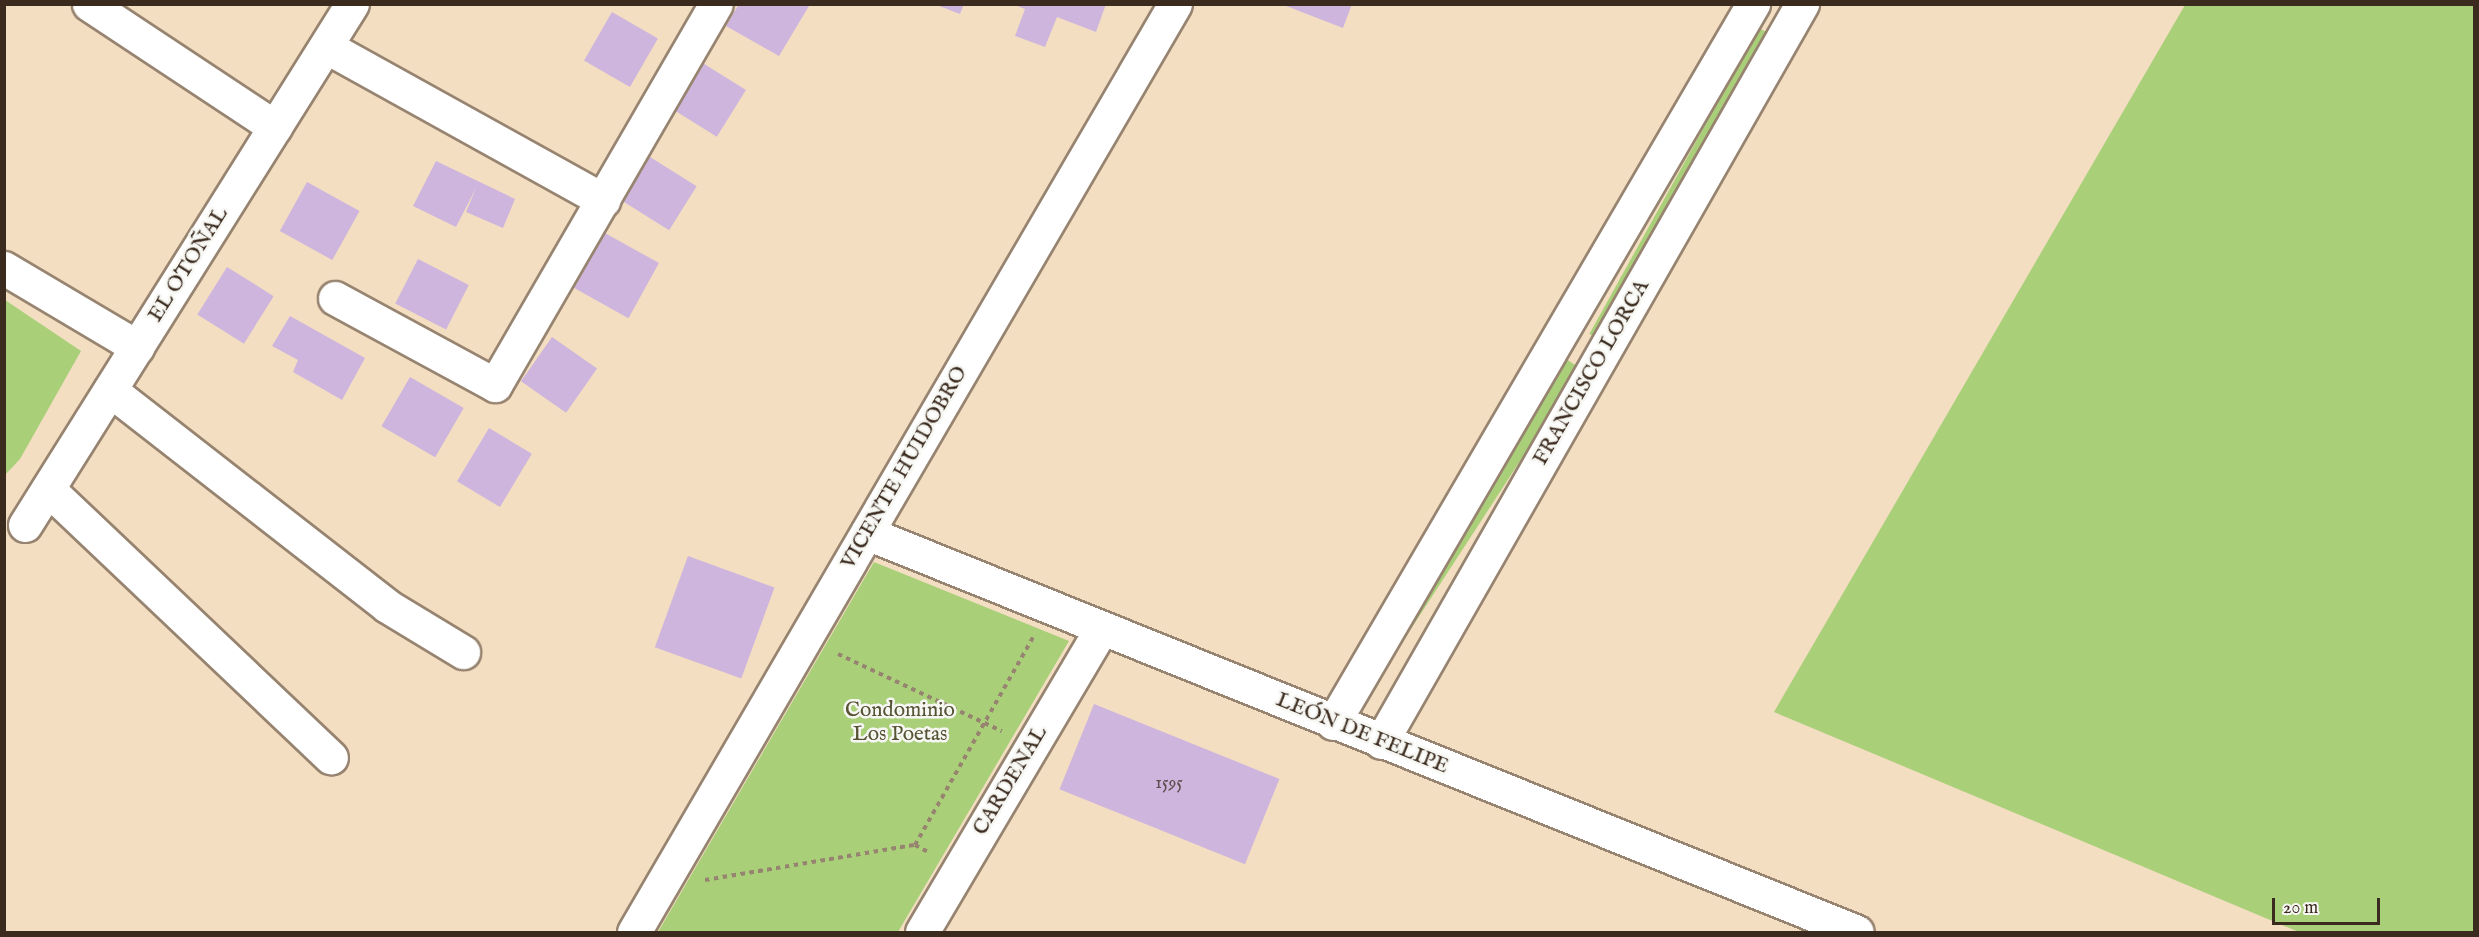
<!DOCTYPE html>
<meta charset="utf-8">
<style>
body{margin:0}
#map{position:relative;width:2479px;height:937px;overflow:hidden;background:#f3dec2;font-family:"IM FELL English",serif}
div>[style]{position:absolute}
.green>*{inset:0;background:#a9cf79;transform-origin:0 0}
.building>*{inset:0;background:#ceb5dd;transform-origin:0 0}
.path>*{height:4px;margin-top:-2px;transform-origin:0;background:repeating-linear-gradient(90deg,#978470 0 4.5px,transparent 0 9px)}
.roads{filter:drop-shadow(2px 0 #978470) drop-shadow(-2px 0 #978470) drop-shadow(0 2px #978470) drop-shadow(0 -2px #978470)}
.minor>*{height:33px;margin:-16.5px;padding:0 16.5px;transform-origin:16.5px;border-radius:16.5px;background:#fff}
span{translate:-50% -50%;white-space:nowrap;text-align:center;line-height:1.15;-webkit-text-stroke:5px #f6f6f2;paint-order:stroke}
.number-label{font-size:18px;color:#604d4e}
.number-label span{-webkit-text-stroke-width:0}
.street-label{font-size:21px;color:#3b2a1e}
.park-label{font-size:21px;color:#565335}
.frame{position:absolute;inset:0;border:6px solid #3b2a1e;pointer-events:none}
.scale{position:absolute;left:2272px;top:898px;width:108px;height:27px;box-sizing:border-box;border:3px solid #3b2a1e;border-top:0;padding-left:8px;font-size:18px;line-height:21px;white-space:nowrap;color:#3b2a1e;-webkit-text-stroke:4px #f6f6f2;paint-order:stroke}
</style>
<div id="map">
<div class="green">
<div style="clip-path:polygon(2185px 5px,2474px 5px,2474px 932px,2299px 932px,1774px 712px)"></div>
<div style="left:1759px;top:28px;width:18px;height:350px;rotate:29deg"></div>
<div style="clip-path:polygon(5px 300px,81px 351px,20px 459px,5px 475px)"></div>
<div style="left:1566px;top:359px;width:17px;height:401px;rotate:33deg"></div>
<div style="clip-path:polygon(874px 562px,1069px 641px,898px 932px,658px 932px)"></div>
</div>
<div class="building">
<div style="clip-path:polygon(739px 4px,807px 4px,809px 6px,779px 56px,726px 26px)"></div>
<div style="clip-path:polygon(934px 4px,964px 4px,960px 14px)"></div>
<div style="clip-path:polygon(1012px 4px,1106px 4px,1096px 32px,1057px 17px,1045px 47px,1015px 36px,1025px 9px)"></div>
<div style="clip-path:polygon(1281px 4px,1352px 4px,1343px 28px)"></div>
<div style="left:612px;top:12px;width:53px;height:56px;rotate:30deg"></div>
<div style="left:701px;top:62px;width:53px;height:55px;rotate:32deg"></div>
<div style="left:650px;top:157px;width:55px;height:52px;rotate:32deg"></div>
<div style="clip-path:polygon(436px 161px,515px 199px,503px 228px,466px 212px,476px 188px,456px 227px,413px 206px)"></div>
<div style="left:307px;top:182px;width:60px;height:56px;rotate:29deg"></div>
<div style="left:603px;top:232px;width:64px;height:63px;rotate:29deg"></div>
<div style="left:418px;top:259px;width:57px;height:50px;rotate:27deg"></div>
<div style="left:227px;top:267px;width:55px;height:56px;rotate:32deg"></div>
<div style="clip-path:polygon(290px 316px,365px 358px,342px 400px,293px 372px,298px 360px,272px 346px)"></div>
<div style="left:552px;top:337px;width:55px;height:54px;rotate:35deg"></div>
<div style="left:410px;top:377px;width:62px;height:57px;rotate:30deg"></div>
<div style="left:489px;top:428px;width:50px;height:62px;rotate:31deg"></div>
<div style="left:688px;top:556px;width:92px;height:97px;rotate:20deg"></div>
<div style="left:1094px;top:704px;width:200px;height:92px;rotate:22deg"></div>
</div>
<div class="path">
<div style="left:838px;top:654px;width:181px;rotate:25.2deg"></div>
<div style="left:915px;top:845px;width:17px;rotate:28deg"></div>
<div style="left:705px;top:880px;width:213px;rotate:-9.5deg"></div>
<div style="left:915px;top:845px;width:239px;rotate:-60.4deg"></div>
</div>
<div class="roads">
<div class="minor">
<div style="left:89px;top:4px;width:223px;rotate:33.5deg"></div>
<div style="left:327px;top:47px;width:316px;rotate:29deg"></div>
<div style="left:4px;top:268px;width:155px;rotate:30.7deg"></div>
<div style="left:335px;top:298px;width:182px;rotate:28.5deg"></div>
<div style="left:495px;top:385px;width:440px;rotate:-59.9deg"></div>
<div style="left:110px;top:390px;width:351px;rotate:37.9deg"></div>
<div style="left:387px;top:606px;width:89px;rotate:31.2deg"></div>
<div style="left:48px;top:489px;width:390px;rotate:43.5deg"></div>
<div style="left:25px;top:525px;width:615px;rotate:-57.89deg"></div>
<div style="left:867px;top:533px;width:1067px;rotate:21.95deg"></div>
<div style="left:1333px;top:723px;width:833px;rotate:-59.71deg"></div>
<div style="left:1381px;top:742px;width:850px;rotate:-60.3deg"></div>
<div style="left:634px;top:932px;width:1074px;rotate:-59.76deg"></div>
<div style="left:922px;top:932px;width:352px;rotate:-59.4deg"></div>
</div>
</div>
<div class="number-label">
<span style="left:1169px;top:784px">1595</span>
</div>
<div class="street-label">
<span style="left:189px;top:265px;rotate:-58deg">EL OTOÑAL</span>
<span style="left:1592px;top:373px;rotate:-60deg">FRANCISCO LORCA</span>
<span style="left:905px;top:468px;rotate:-60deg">VICENTE HUIDOBRO</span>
<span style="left:1362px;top:734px;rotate:22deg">LEÓN DE FELIPE</span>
<span style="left:1011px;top:781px;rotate:-59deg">CARDENAL</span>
</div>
<div class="park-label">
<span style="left:900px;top:723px">Condominio<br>Los Poetas</span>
</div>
<div class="frame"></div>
<div class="scale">20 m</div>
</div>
